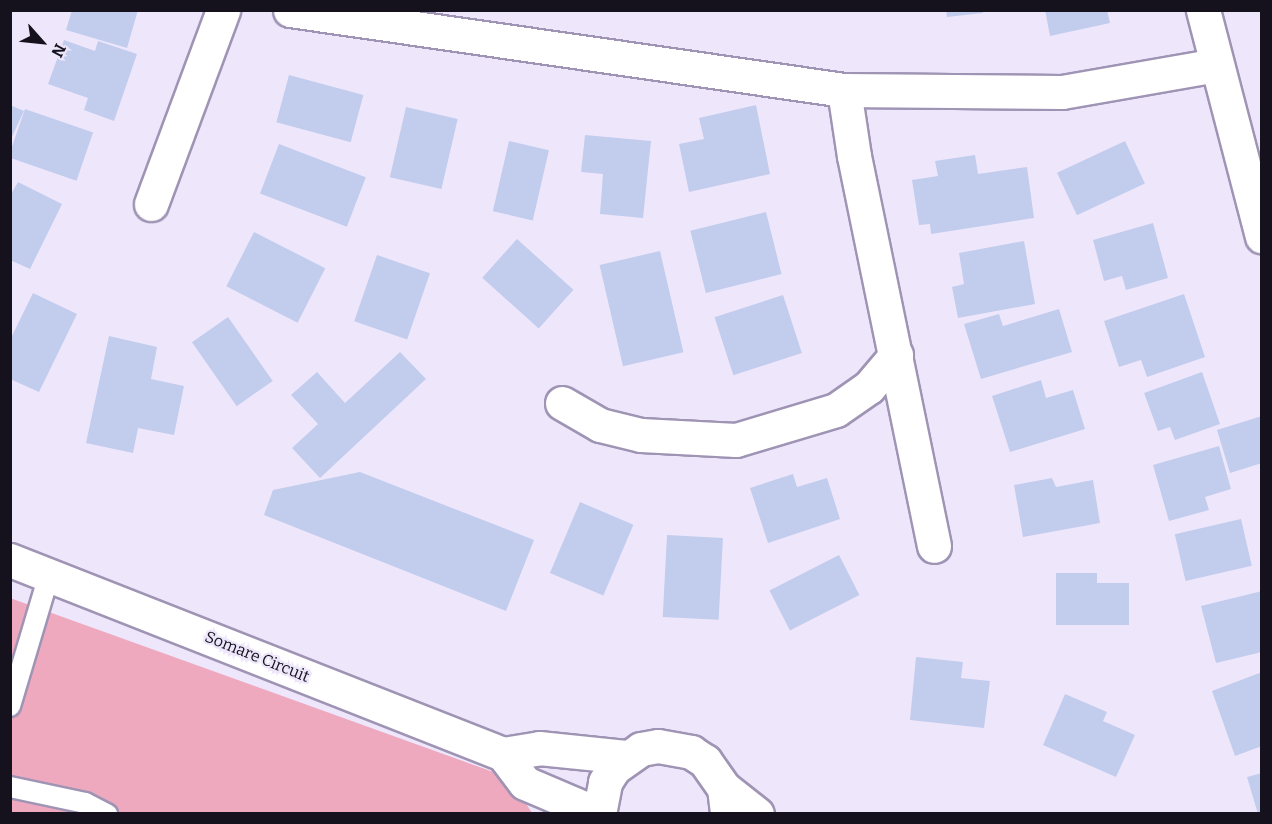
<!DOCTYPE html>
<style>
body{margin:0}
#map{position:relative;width:1272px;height:824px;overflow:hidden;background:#eee7fc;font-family:Bitter,serif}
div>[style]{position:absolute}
.green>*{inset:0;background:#eea9bf}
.building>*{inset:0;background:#c2cced;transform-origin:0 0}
.roads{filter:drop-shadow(2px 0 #9f94b4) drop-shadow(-2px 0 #9f94b4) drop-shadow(0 2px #9f94b4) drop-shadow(0 -2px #9f94b4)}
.service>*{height:20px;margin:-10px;padding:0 10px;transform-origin:10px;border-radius:10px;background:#fff}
.minor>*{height:33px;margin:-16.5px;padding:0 16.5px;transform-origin:16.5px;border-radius:16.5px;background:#fff}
.tertiary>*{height:33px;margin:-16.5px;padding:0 16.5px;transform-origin:16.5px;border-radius:16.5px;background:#fff}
span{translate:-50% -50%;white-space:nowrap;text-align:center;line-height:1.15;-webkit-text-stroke:4.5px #eee7fc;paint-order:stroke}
.street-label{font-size:16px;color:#16121d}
.frame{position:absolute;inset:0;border:12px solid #16121d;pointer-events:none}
.north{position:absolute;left:12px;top:12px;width:60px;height:60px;-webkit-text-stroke:4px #eee7fc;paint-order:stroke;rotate:117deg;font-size:16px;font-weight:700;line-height:24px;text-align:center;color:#16121d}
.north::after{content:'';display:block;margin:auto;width:21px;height:27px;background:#16121d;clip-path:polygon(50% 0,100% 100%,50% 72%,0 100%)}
</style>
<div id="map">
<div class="green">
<div style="clip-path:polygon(10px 598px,510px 778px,532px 813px,11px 813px)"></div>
</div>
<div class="building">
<div style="clip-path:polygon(72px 10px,138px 10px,127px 48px,66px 30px)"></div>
<div style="clip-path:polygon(946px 10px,982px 10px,983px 13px,947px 17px)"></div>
<div style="clip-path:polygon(1045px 10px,1107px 10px,1110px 23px,1050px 36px)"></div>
<div style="clip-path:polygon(64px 40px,95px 51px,98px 41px,137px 54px,114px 121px,84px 110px,88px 98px,48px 84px)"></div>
<div style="left:289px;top:75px;width:77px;height:49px;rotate:15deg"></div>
<div style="clip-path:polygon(10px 105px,24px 111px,10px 141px)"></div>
<div style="clip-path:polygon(756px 105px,770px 174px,689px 192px,679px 144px,704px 139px,699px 118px)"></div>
<div style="left:406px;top:107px;width:53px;height:72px;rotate:13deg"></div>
<div style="left:25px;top:109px;width:72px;height:51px;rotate:19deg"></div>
<div style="clip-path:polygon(585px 135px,651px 141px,643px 218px,600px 214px,603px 174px,581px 172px)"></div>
<div style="left:509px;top:141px;width:41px;height:72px;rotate:13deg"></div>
<div style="left:1125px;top:141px;width:47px;height:75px;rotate:65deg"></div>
<div style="left:279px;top:144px;width:93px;height:53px;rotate:21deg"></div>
<div style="clip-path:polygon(975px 155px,978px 174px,1027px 167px,1034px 218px,931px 234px,930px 224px,919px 225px,912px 180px,938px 176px,935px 161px)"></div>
<div style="clip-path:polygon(18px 182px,62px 204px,30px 269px,10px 260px,10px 196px)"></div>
<div style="left:766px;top:212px;width:64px;height:78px;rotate:76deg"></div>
<div style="clip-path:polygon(1153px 223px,1168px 278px,1126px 290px,1122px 276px,1104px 281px,1093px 240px)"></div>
<div style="left:254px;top:232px;width:80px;height:61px;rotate:27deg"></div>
<div style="left:517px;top:239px;width:76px;height:52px;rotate:42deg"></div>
<div style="clip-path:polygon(1024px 241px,1035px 304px,958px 318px,952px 287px,964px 284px,959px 253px)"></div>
<div style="left:660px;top:251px;width:104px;height:62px;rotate:77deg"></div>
<div style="left:377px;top:255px;width:56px;height:70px;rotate:19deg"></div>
<div style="clip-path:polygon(33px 293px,77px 314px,39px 392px,10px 379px,10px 340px)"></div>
<div style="clip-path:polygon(1184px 294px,1205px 357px,1147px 377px,1141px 360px,1119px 367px,1104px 321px)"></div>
<div style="left:783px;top:295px;width:61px;height:72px;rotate:72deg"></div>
<div style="clip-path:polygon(1059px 309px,1072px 352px,981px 379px,964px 324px,999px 314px,1003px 326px)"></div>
<div style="left:228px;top:317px;width:78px;height:44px;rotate:55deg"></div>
<div style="clip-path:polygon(109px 336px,157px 347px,151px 379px,184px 386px,174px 435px,138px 428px,133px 453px,86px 443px)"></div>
<div style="clip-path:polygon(400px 352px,426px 379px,320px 478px,292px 448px,318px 424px,291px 395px,317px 372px,345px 403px)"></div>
<div style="clip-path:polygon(1202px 372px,1220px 424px,1175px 440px,1170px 427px,1158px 431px,1144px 393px)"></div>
<div style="clip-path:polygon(1041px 380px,1046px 398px,1073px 390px,1085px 429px,1010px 452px,992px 396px)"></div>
<div style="clip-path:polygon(1262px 416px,1262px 463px,1230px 473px,1217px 430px)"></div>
<div style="clip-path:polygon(1219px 446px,1231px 489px,1205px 497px,1209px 510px,1169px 521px,1153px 465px)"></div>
<div style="clip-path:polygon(360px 472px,534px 540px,506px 611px,264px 515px,273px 490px)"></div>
<div style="clip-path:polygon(793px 474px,797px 487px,827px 478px,840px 519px,768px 543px,750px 488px)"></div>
<div style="clip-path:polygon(1052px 478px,1056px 487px,1093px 480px,1100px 523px,1023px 537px,1014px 485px)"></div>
<div style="left:580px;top:502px;width:58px;height:77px;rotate:23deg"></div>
<div style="left:1241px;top:519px;width:48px;height:68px;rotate:77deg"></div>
<div style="left:667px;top:535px;width:56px;height:82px;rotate:3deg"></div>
<div style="left:839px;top:555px;width:45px;height:78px;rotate:63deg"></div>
<div style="clip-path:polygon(1056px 573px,1097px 573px,1097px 583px,1129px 583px,1129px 625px,1056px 625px)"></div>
<div style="clip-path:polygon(1262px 591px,1262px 652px,1216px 663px,1201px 606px)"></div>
<div style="clip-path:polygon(916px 657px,963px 662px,961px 678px,990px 681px,984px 728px,910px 720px)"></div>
<div style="clip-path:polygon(1262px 672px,1262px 746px,1235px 756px,1212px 691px)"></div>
<div style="clip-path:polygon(1065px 694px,1107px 712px,1103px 721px,1135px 735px,1116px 777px,1043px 745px)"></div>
<div style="clip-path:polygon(1262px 773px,1262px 814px,1258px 814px,1247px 777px)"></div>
</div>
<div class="roads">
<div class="service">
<div style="left:10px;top:706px;width:137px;rotate:-73.4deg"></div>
<div style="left:10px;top:787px;width:77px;rotate:12deg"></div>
<div style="left:85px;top:803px;width:25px;rotate:27deg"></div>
</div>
<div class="minor">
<div style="left:290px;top:10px;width:560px;rotate:8.22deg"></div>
<div style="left:844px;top:90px;width:67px;rotate:81.4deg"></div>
<div style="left:854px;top:156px;width:398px;rotate:78.4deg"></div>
<div style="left:1203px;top:10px;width:234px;rotate:75.4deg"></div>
<div style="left:844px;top:90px;width:218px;rotate:0.5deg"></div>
<div style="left:1062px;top:92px;width:157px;rotate:-9.9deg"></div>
<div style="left:151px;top:204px;width:207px;rotate:-69.6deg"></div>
<div style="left:562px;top:403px;width:44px;rotate:30.1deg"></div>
<div style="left:600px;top:425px;width:42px;rotate:13.7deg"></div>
<div style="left:641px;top:435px;width:95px;rotate:3deg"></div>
<div style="left:736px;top:440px;width:104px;rotate:-16.7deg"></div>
<div style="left:836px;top:410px;width:40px;rotate:-34.9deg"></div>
<div style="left:869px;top:387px;width:42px;rotate:-49.8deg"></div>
</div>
<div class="tertiary">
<div style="left:10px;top:560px;width:530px;rotate:21.48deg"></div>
<div style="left:503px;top:754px;width:36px;rotate:-9deg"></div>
<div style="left:539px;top:748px;width:87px;rotate:5.9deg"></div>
<div style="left:503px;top:754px;width:36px;rotate:53deg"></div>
<div style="left:525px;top:783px;width:79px;rotate:23deg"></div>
<div style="left:724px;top:788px;width:42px;rotate:38.2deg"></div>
<div style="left:599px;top:814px;width:33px;rotate:-79deg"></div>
<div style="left:605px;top:782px;width:17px;rotate:-57deg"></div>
<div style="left:614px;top:768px;width:33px;rotate:-35deg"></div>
<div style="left:641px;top:749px;width:17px;rotate:-10deg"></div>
<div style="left:658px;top:746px;width:34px;rotate:10deg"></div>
<div style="left:691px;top:752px;width:17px;rotate:33deg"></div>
<div style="left:705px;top:761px;width:33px;rotate:55deg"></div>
<div style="left:724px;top:788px;width:26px;rotate:83deg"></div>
</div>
</div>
<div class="street-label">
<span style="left:257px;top:657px;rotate:22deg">Somare Circuit</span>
</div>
<div class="frame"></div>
<div class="north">N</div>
</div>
